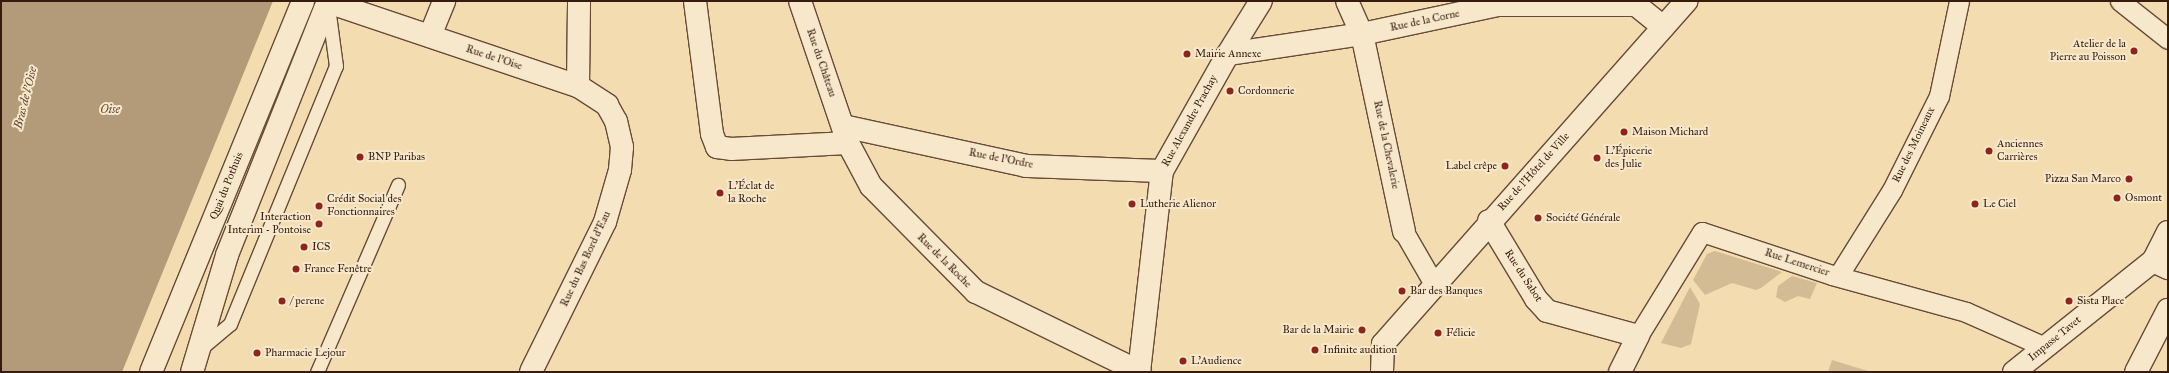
<!DOCTYPE html>
<meta charset="utf-8">
<style>
body{margin:0}
#map{position:relative;width:2169px;height:373px;overflow:hidden;background:#f3dcb0;font-family:"IM FELL Great Primer",serif}
div>[style]{position:absolute}
.green>*{inset:0;background:#d3bb95}
.water>*{inset:0;background:#b39a79}
.roads{filter:drop-shadow(1px 0 #674b37) drop-shadow(-1px 0 #674b37) drop-shadow(0 1px #674b37) drop-shadow(0 -1px #674b37)}
.service>*{height:13px;margin:-6.5px;padding:0 6.5px;transform-origin:6.5px;border-radius:6.5px;background:#f7e8cc}
.pedestrian>*{height:19px;margin:-9.5px;padding:0 9.5px;transform-origin:9.5px;border-radius:9.5px;background:#f7e8cc}
.minor>*{height:22px;margin:-11px;padding:0 11px;transform-origin:11px;border-radius:11px;background:#f7e8cc}
.secondary>*{height:22px;margin:-11px;padding:0 11px;transform-origin:11px;border-radius:11px;background:#f7e8cc}
.dots>*{width:11px;height:11px;translate:-50% -50%;box-sizing:border-box;border:2px solid #f7e8cc;border-radius:50%}
span{translate:-50% -50%;white-space:nowrap;text-align:center;line-height:1.15;-webkit-text-stroke:4px #f7e8cc;paint-order:stroke}
.street-label{font-size:11px;color:#381b0f}
.poi-label{font-size:11px;color:#381b0f}
.right{translate:-100% -50%;text-align:right}
.left{translate:0 -50%;text-align:left}
.water-label{font-size:12px;color:#634734;font-style:italic}
.frame{position:absolute;inset:0;border:2px solid #381b0f;pointer-events:none}
</style>
<div id="map">
<div class="green">
<div style="clip-path:polygon(1715px 251px,1782px 272px,1761px 288px,1756px 290px,1732px 283px,1705px 295px,1693px 280px,1707px 254px)"></div>
<div style="clip-path:polygon(1792px 276px,1817px 283px,1810px 299px,1798px 296px,1785px 302px,1776px 297px,1778px 286px)"></div>
<div style="clip-path:polygon(1690px 287px,1700px 304px,1691px 344px,1681px 348px,1661px 343px)"></div>
<div style="clip-path:polygon(1832px 360px,1868px 371px,1828px 372px)"></div>
</div>
<div class="water">
<div style="clip-path:polygon(1px 1px,273px 1px,122px 372px,1px 372px)"></div>
</div>
<div class="roads">
<div class="service">
<div style="left:200px;top:349px;width:39px;rotate:-40deg"></div>
<div style="left:230px;top:324px;width:279px;rotate:-67.7deg"></div>
<div style="left:336px;top:66px;width:60px;rotate:-97.7deg"></div>
<div style="left:317px;top:372px;width:204px;rotate:-66.6deg"></div>
</div>
<div class="pedestrian">
<div style="left:2120px;top:1px;width:61px;rotate:38.4deg"></div>
<div style="left:1404px;top:232px;width:60px;rotate:60deg"></div>
<div style="left:1838px;top:276px;width:102px;rotate:-57.9deg"></div>
<div style="left:1892px;top:190px;width:105px;rotate:-63.4deg"></div>
<div style="left:1939px;top:96px;width:97px;rotate:-78.1deg"></div>
<div style="left:1638px;top:336px;width:122px;rotate:-58.4deg"></div>
<div style="left:1702px;top:232px;width:137px;rotate:18.3deg"></div>
<div style="left:1832px;top:275px;width:139px;rotate:15.4deg"></div>
<div style="left:1966px;top:312px;width:86px;rotate:23.9deg"></div>
</div>
<div class="minor">
<div style="left:695px;top:1px;width:134px;rotate:82.7deg"></div>
<div style="left:712px;top:134px;width:14px;rotate:69deg"></div>
<div style="left:717px;top:147px;width:14px;rotate:8deg"></div>
<div style="left:731px;top:149px;width:117px;rotate:-2.9deg"></div>
<div style="left:800px;top:1px;width:150px;rotate:71.3deg"></div>
<div style="left:848px;top:143px;width:49px;rotate:61.9deg"></div>
<div style="left:871px;top:186px;width:149px;rotate:45.3deg"></div>
<div style="left:976px;top:292px;width:182px;rotate:26deg"></div>
<div style="left:1347px;top:1px;width:36px;rotate:66deg"></div>
<div style="left:1362px;top:34px;width:202px;rotate:78deg"></div>
<div style="left:328px;top:2px;width:264px;rotate:18.6deg"></div>
<div style="left:578px;top:86px;width:35px;rotate:33deg"></div>
<div style="left:607px;top:105px;width:18px;rotate:61deg"></div>
<div style="left:616px;top:121px;width:27px;rotate:77deg"></div>
<div style="left:622px;top:147px;width:23px;rotate:95deg"></div>
<div style="left:620px;top:170px;width:54px;rotate:106.1deg"></div>
<div style="left:605px;top:222px;width:167px;rotate:116.3deg"></div>
<div style="left:430px;top:36px;width:38px;rotate:-68deg"></div>
<div style="left:1228px;top:54px;width:135px;rotate:-8.5deg"></div>
<div style="left:1362px;top:34px;width:139px;rotate:-12deg"></div>
<div style="left:1498px;top:5px;width:138px"></div>
<div style="left:1636px;top:5px;width:35px;rotate:39deg"></div>
<div style="left:578px;top:86px;width:85px;rotate:-89.3deg"></div>
<div style="left:843px;top:126px;width:187px;rotate:12.3deg"></div>
<div style="left:1026px;top:166px;width:136px;rotate:2.1deg"></div>
<div style="left:1489px;top:221px;width:91px;rotate:58.9deg"></div>
<div style="left:1536px;top:299px;width:16px;rotate:47deg"></div>
<div style="left:1547px;top:311px;width:94px;rotate:15.4deg"></div>
<div style="left:1638px;top:336px;width:40px;rotate:116.6deg"></div>
<div style="left:2168px;top:232px;width:33px;rotate:117deg"></div>
<div style="left:2153px;top:261px;width:17px;rotate:25deg"></div>
<div style="left:1139px;top:372px;width:202px;rotate:-83.5deg"></div>
<div style="left:1162px;top:171px;width:134px;rotate:-60.6deg"></div>
<div style="left:1228px;top:54px;width:62px;rotate:-58.1deg"></div>
<div style="left:1382px;top:372px;width:28px;rotate:-88deg"></div>
<div style="left:1383px;top:344px;width:458px;rotate:-48.5deg"></div>
<div style="left:2014px;top:372px;width:178px;rotate:-38.6deg"></div>
<div style="left:2136px;top:372px;width:70px;rotate:-62.7deg"></div>
</div>
<div class="secondary">
<div style="left:151px;top:372px;width:401px;rotate:-67.7deg"></div>
<div style="left:192px;top:372px;width:122px;rotate:-73.3deg"></div>
<div style="left:227px;top:255px;width:273px;rotate:-68.3deg"></div>
</div>
</div>
<div class="dots">
<div style="left:2134px;top:51px;background:#8f2418"></div>
<div style="left:1187px;top:54px;background:#8f2418"></div>
<div style="left:1230px;top:91px;background:#8f2418"></div>
<div style="left:1624px;top:132px;background:#8f2418"></div>
<div style="left:1989px;top:151px;background:#8f2418"></div>
<div style="left:360px;top:157px;background:#8f2418"></div>
<div style="left:1597px;top:158px;background:#8f2418"></div>
<div style="left:1505px;top:166px;background:#8f2418"></div>
<div style="left:2129px;top:179px;background:#8f2418"></div>
<div style="left:720px;top:193px;background:#8f2418"></div>
<div style="left:2117px;top:198px;background:#8f2418"></div>
<div style="left:1132px;top:204px;background:#8f2418"></div>
<div style="left:1975px;top:204px;background:#8f2418"></div>
<div style="left:319px;top:206px;background:#8f2418"></div>
<div style="left:1538px;top:218px;background:#8f2418"></div>
<div style="left:319px;top:224px;background:#8f2418"></div>
<div style="left:304px;top:247px;background:#8f2418"></div>
<div style="left:296px;top:269px;background:#8f2418"></div>
<div style="left:1402px;top:291px;background:#8f2418"></div>
<div style="left:282px;top:301px;background:#8f2418"></div>
<div style="left:2069px;top:301px;background:#8f2418"></div>
<div style="left:1362px;top:330px;background:#8f2418"></div>
<div style="left:1438px;top:333px;background:#8f2418"></div>
<div style="left:1315px;top:350px;background:#8f2418"></div>
<div style="left:257px;top:353px;background:#8f2418"></div>
<div style="left:1183px;top:361px;background:#8f2418"></div>
</div>
<div class="street-label">
<span style="left:1425px;top:21px;rotate:-12deg">Rue de la Corne</span>
<span style="left:494px;top:58px;rotate:18deg">Rue de l'Oise</span>
<span style="left:821px;top:63px;rotate:71deg">Rue du Château</span>
<span style="left:1190px;top:121px;rotate:-61deg">Rue Alexandre Prachay</span>
<span style="left:1386px;top:145px;rotate:78deg">Rue de la Chevalerie</span>
<span style="left:1914px;top:145px;rotate:-64deg">Rue des Moineaux</span>
<span style="left:1001px;top:159px;rotate:11deg">Rue de l'Ordre</span>
<span style="left:1534px;top:172px;rotate:-48deg">Rue de l'Hôtel de Ville</span>
<span style="left:227px;top:186px;rotate:-68deg">Quai du Pothuis</span>
<span style="left:586px;top:259px;rotate:-65deg">Rue du Bas Bord d'Eau</span>
<span style="left:944px;top:261px;rotate:45deg">Rue de la Roche</span>
<span style="left:1797px;top:263px;rotate:18deg">Rue Lemercier</span>
<span style="left:1523px;top:276px;rotate:57deg">Rue du Sabot</span>
<span style="left:2055px;top:339px;rotate:-39deg">Impasse Tavet</span>
</div>
<div class="poi-label">
<span class="right" style="left:2126px;top:51px">Atelier de la<br>Pierre au Poisson</span>
<span class="left" style="left:1195px;top:54px">Mairie Annexe</span>
<span class="left" style="left:1238px;top:91px">Cordonnerie</span>
<span class="left" style="left:1632px;top:132px">Maison Michard</span>
<span class="left" style="left:1997px;top:151px">Anciennes<br>Carrières</span>
<span class="left" style="left:1605px;top:158px">L'Épicerie<br>des Julie</span>
<span class="left" style="left:368px;top:157px">BNP Paribas</span>
<span class="right" style="left:1497px;top:166px">Label crêpe</span>
<span class="right" style="left:2121px;top:179px">Pizza San Marco</span>
<span class="left" style="left:728px;top:193px">L'Éclat de<br>la Roche</span>
<span class="left" style="left:2125px;top:198px">Osmont</span>
<span class="left" style="left:327px;top:206px">Crédit Social des<br>Fonctionnaires</span>
<span class="left" style="left:1140px;top:204px">Lutherie Alienor</span>
<span class="left" style="left:1983px;top:204px">Le Ciel</span>
<span class="right" style="left:311px;top:224px">Interaction<br>Interim - Pontoise</span>
<span class="left" style="left:1546px;top:218px">Société Générale</span>
<span class="left" style="left:312px;top:247px">ICS</span>
<span class="left" style="left:304px;top:269px">France Fenêtre</span>
<span class="left" style="left:1410px;top:291px">Bar des Banques</span>
<span class="left" style="left:290px;top:301px">/ perene</span>
<span class="left" style="left:2077px;top:301px">Sista Place</span>
<span class="right" style="left:1354px;top:330px">Bar de la Mairie</span>
<span class="left" style="left:1446px;top:333px">Félicie</span>
<span class="left" style="left:1323px;top:350px">Infinite audition</span>
<span class="left" style="left:265px;top:353px">Pharmacie Lejour</span>
<span class="left" style="left:1191px;top:361px">L'Audience</span>
</div>
<div class="water-label">
<span style="left:26px;top:98px;rotate:-76deg">Bras de l'Oise</span>
<span style="left:110px;top:110px">Oise</span>
</div>
<div class="frame"></div>
</div>
